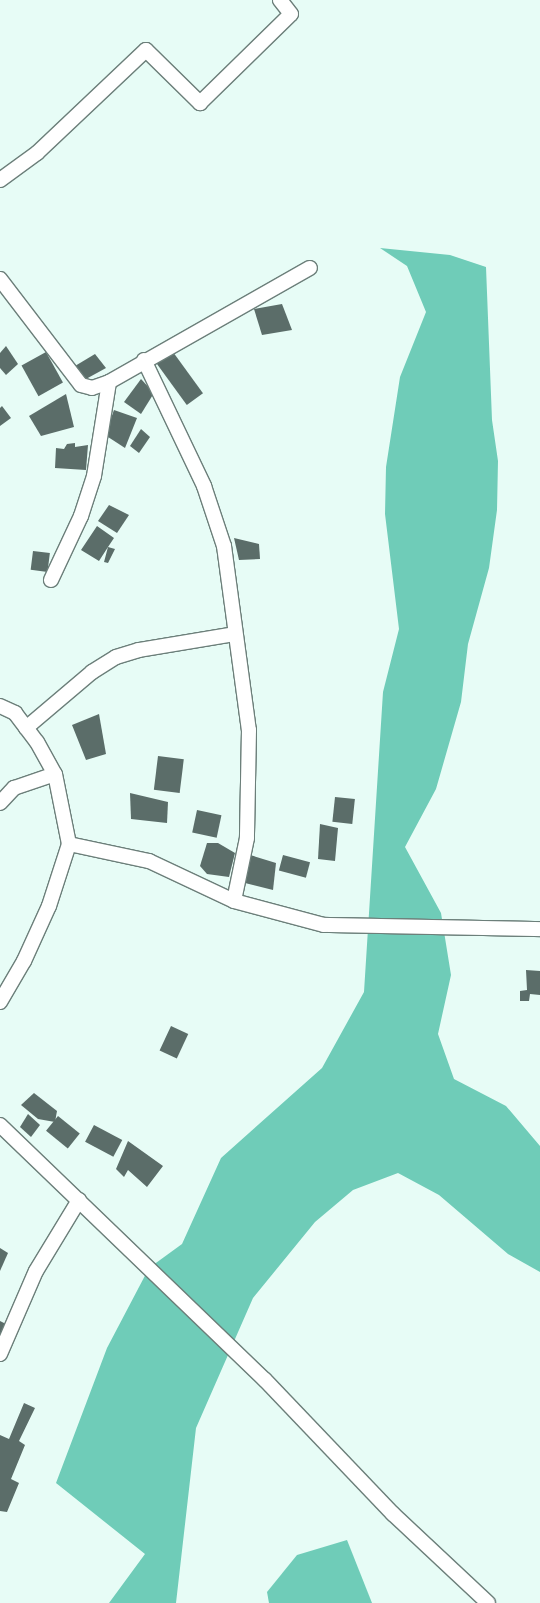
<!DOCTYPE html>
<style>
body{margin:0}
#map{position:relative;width:540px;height:1603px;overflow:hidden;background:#e7fcf6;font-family:"Titillium Web",sans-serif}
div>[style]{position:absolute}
.forest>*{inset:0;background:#6fccb8}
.building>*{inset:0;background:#5b6d69;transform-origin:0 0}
.roads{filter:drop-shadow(1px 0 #6c7f7a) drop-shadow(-1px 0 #6c7f7a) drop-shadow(0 1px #6c7f7a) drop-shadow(0 -1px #6c7f7a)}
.street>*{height:14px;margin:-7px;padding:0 7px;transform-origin:7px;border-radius:7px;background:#fff}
span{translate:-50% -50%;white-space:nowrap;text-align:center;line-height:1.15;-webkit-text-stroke:5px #e7fcf6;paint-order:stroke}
</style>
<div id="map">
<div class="forest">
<div style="clip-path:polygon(380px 248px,450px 255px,486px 267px,492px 420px,498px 461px,497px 510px,489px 568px,468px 644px,461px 702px,436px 789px,405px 847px,441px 913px,451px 975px,438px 1034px,454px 1079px,506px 1106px,540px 1146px,540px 1272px,508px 1254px,439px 1195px,398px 1173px,353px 1190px,315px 1222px,253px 1298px,196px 1428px,176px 1603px,109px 1603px,145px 1554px,56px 1483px,107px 1348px,149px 1268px,182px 1244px,221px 1158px,322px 1068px,364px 992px,383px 692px,399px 629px,385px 514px,386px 467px,400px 377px,426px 312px,407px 266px)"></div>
<div style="clip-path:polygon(347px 1540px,372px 1603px,269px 1603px,267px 1592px,297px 1555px)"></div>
</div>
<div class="building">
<div style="clip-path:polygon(282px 304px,292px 330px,262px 335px,254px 309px)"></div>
<div style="clip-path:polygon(6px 346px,18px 364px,6px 375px,0 368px,0 353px)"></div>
<div style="left:46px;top:352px;width:35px;height:28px;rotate:61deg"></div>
<div style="left:173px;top:352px;width:51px;height:20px;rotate:54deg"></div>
<div style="clip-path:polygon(95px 354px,106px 368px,86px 379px,75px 366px)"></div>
<div style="clip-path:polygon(141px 379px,154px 393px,141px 414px,124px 402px)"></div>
<div style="clip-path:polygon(66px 394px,74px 427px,41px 436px,29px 416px)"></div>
<div style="clip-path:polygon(2px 406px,11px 418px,0 426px,0 408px)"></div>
<div style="clip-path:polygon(114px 410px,137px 418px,125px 448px,105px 435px)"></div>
<div style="clip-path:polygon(141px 429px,150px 437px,139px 453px,130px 446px)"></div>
<div style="clip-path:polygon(75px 443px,75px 447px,88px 445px,86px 470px,55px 468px,56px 448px,64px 449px,67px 444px)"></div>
<div style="clip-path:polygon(109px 505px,129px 515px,117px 533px,98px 521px)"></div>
<div style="clip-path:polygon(97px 526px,114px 538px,108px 547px,115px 549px,108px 563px,104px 562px,108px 547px,99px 561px,81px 550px)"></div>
<div style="clip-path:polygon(234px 538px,259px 544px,260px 559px,239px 560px)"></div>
<div style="left:33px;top:551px;width:17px;height:19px;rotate:7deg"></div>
<div style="clip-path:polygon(99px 714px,106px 754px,86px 760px,72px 725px)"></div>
<div style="left:158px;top:756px;width:26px;height:34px;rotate:7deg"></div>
<div style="clip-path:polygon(130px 793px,168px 802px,167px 823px,131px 819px)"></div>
<div style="left:335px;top:797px;width:20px;height:25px;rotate:6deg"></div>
<div style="left:197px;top:810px;width:25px;height:23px;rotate:12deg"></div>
<div style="clip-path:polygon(320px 824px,338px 828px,335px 861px,318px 859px)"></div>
<div style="clip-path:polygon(207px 843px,218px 843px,235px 853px,229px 877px,207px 874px,200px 866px)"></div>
<div style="clip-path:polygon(247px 854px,276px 863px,273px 890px,241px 882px)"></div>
<div style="left:283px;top:855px;width:28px;height:16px;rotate:15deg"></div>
<div style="clip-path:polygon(526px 970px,540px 971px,540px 995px,530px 994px,529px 1001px,520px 1001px,520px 991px,527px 990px)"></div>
<div style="left:171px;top:1026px;width:19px;height:27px;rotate:25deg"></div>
<div style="clip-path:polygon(34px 1093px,57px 1111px,55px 1122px,38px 1119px,21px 1105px)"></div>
<div style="clip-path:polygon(28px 1114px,40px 1125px,31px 1137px,20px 1127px)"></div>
<div style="left:58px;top:1116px;width:28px;height:19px;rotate:39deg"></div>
<div style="left:94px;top:1125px;width:32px;height:19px;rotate:28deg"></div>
<div style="clip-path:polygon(128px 1141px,163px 1166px,147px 1187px,128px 1170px,124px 1177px,116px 1169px)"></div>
<div style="clip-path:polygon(0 1248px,8px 1253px,0 1271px)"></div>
<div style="clip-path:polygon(0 1321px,8px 1325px,0 1339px)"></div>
<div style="clip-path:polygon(24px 1403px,35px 1408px,19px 1441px,25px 1445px,11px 1479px,19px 1483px,7px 1512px,0 1511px,0 1435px,9px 1439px)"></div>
</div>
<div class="roads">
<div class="street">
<div style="left:0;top:180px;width:46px;rotate:-36.1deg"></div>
<div style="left:37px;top:153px;width:150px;rotate:-43.4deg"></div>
<div style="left:146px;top:50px;width:76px;rotate:44.5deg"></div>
<div style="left:200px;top:103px;width:127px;rotate:-44.4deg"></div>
<div style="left:291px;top:14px;width:18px;rotate:-128deg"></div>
<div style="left:0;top:279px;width:133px;rotate:52.6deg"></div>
<div style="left:81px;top:385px;width:11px;rotate:15deg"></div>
<div style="left:92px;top:388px;width:18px;rotate:-19deg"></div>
<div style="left:109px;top:382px;width:231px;rotate:-29.6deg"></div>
<div style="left:144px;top:360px;width:140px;rotate:64.5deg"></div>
<div style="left:204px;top:486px;width:63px;rotate:71.6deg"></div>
<div style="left:224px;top:546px;width:186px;rotate:82.3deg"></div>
<div style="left:249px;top:730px;width:108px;rotate:91.1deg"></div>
<div style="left:247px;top:838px;width:64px;rotate:101.7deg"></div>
<div style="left:51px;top:580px;width:71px;rotate:-64.9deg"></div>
<div style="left:81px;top:516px;width:42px;rotate:-72deg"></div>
<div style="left:94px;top:476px;width:95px;rotate:-80.9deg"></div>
<div style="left:0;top:706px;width:17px;rotate:25deg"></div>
<div style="left:15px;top:713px;width:36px;rotate:53deg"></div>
<div style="left:37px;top:742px;width:37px;rotate:61deg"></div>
<div style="left:55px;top:774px;width:71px;rotate:78.7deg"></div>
<div style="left:69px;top:844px;width:82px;rotate:12deg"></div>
<div style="left:149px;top:861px;width:94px;rotate:25.2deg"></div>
<div style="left:234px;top:901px;width:93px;rotate:14.9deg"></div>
<div style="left:324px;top:925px;width:216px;rotate:1.1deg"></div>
<div style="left:26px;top:728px;width:87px;rotate:-40.3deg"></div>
<div style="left:92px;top:672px;width:28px;rotate:-32deg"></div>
<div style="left:116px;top:657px;width:24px;rotate:-17deg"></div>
<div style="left:139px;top:650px;width:97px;rotate:-9.5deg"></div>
<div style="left:0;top:803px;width:21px;rotate:-47deg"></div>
<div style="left:14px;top:788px;width:43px;rotate:-18.9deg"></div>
<div style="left:0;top:1002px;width:48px;rotate:-59.7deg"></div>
<div style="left:24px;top:961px;width:60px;rotate:-65.6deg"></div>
<div style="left:49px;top:906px;width:65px;rotate:-72.1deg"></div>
<div style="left:0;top:1125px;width:368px;rotate:43.9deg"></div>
<div style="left:265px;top:1380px;width:185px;rotate:46.3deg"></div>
<div style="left:393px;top:1514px;width:130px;rotate:43.1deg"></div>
<div style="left:0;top:1354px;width:90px;rotate:-66.6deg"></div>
<div style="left:36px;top:1271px;width:83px;rotate:-58.8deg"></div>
</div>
</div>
</div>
